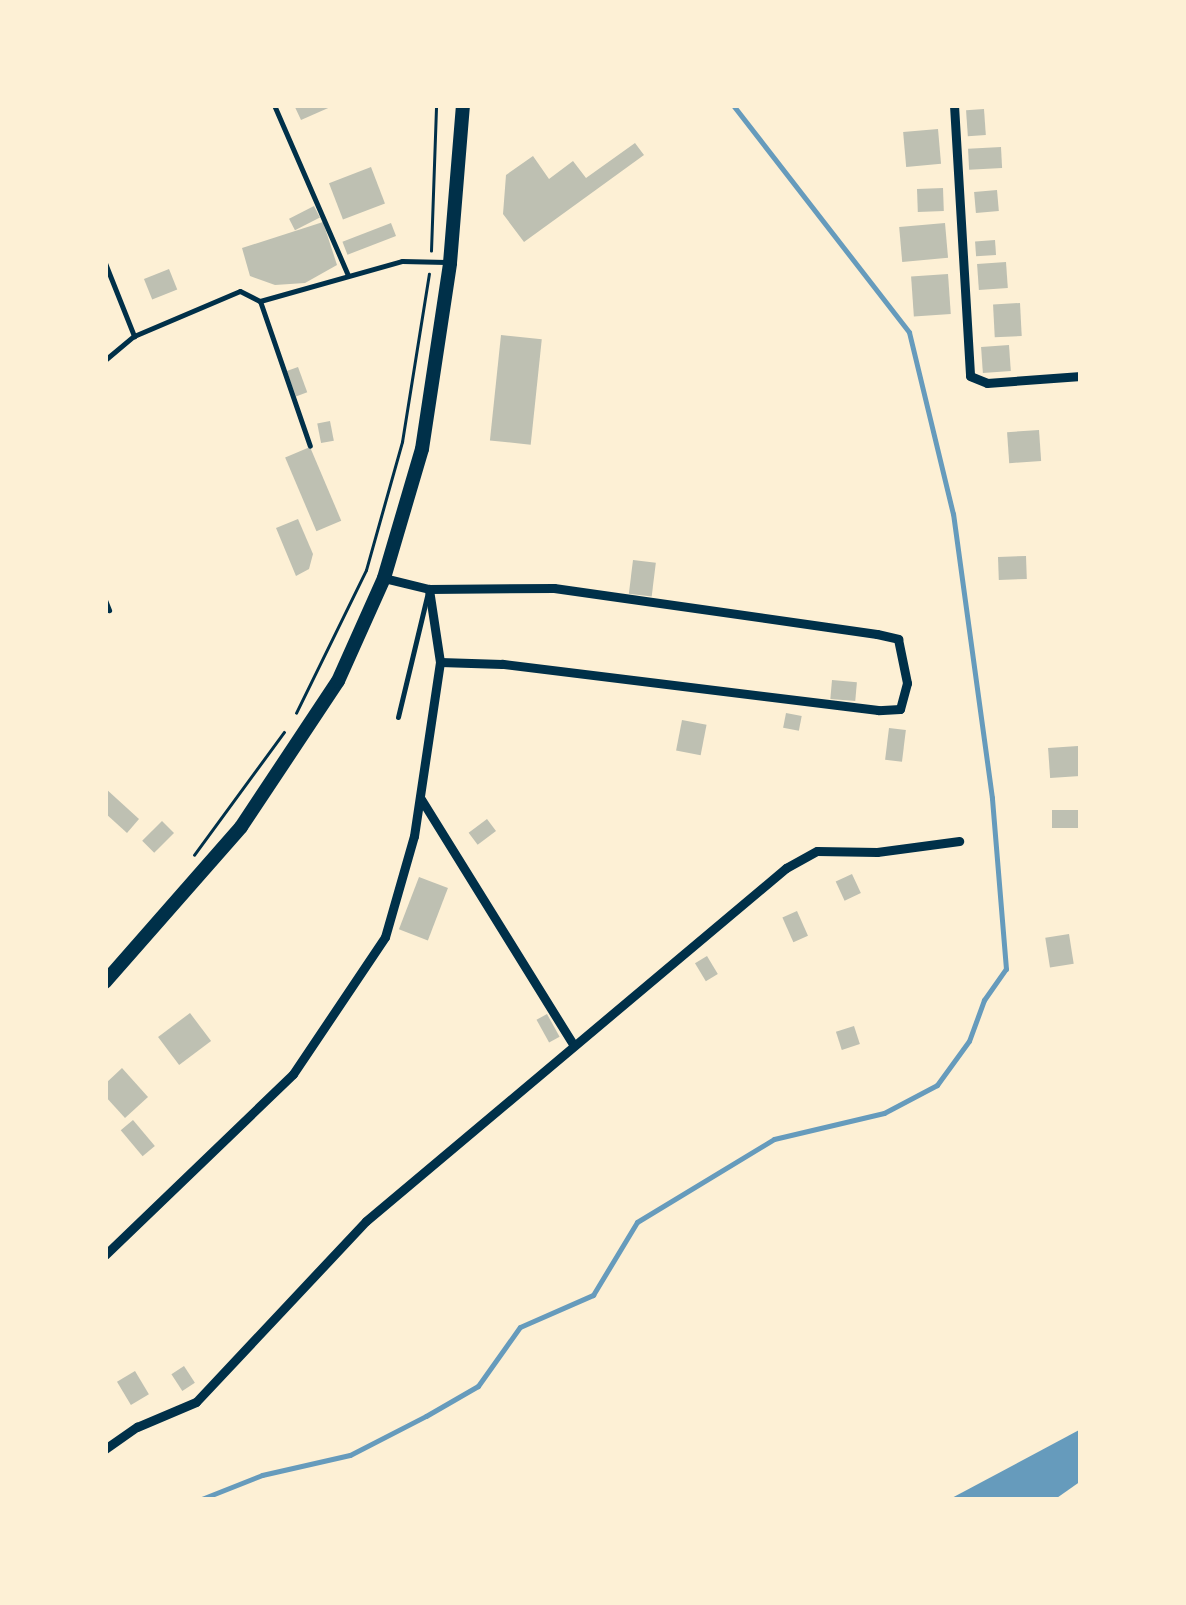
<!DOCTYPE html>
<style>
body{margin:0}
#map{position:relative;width:1186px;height:1605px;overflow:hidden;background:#fdf0d5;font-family:"DejaVu Sans",sans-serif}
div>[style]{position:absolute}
.water>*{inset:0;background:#669bbc}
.stream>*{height:5px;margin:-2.5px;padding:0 2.5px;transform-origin:2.5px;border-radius:2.5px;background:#669bbc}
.building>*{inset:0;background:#bec0b2;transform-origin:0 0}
.path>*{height:2.5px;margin:-1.25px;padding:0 1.25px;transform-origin:1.25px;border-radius:1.25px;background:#003049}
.service>*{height:5px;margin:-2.5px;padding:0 2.5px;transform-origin:2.5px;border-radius:2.5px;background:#003049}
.minor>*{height:9px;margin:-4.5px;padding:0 4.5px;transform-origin:4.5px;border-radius:4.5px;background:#003049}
.primary>*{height:14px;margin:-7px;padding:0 7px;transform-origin:7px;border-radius:7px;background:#003049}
span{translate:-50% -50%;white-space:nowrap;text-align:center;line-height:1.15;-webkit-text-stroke:9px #fdf0d5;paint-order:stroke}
.frame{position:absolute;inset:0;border:108px solid #fdf0d5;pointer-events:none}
</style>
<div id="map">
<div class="water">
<div style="clip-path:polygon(1081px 1429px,1081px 1481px,1054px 1500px,948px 1500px)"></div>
</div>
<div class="stream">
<div style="left:199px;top:1500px;width:68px;rotate:-21.6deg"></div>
<div style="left:262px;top:1475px;width:90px;rotate:-12.8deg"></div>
<div style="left:350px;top:1455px;width:85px;rotate:-27.2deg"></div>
<div style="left:426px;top:1416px;width:60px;rotate:-30deg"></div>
<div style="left:478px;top:1386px;width:72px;rotate:-54.6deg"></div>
<div style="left:520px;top:1327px;width:80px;rotate:-23.7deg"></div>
<div style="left:593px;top:1295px;width:85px;rotate:-58.9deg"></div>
<div style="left:637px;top:1222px;width:160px;rotate:-31.2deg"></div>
<div style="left:774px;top:1139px;width:113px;rotate:-13.3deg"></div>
<div style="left:884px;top:1113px;width:60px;rotate:-27.8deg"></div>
<div style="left:937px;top:1085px;width:54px;rotate:-54deg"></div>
<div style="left:969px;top:1041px;width:44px;rotate:-69.9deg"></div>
<div style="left:984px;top:1000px;width:38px;rotate:-55deg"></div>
<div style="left:1006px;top:969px;width:172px;rotate:-94.7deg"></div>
<div style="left:992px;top:798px;width:287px;rotate:-97.8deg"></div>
<div style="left:953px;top:514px;width:187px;rotate:-103.6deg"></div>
<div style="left:909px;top:332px;width:287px;rotate:-127.8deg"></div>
</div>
<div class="building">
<div style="clip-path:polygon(294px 105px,335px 105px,301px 120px)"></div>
<div style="left:984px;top:109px;width:26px;height:18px;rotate:86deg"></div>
<div style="left:938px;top:129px;width:35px;height:35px;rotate:85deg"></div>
<div style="clip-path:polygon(635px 143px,644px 155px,524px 242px,503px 214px,506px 175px,533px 156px,549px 179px,573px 161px,586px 178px)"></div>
<div style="left:1001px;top:147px;width:21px;height:33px;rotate:87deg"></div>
<div style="left:371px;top:167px;width:39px;height:45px;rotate:69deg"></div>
<div style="left:943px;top:188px;width:23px;height:26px;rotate:88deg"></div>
<div style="left:997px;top:190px;width:21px;height:23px;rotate:85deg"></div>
<div style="left:314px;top:206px;width:13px;height:28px;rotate:63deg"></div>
<div style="clip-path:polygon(323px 222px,337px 265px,305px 283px,275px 285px,250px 276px,242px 248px)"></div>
<div style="left:391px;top:223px;width:14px;height:52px;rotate:69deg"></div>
<div style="left:945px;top:223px;width:35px;height:46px;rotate:85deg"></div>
<div style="left:995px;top:240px;width:15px;height:20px;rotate:86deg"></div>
<div style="left:1006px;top:262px;width:26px;height:29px;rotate:86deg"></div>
<div style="left:169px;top:269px;width:22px;height:27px;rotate:68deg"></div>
<div style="left:948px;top:274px;width:40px;height:37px;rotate:86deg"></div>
<div style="left:1020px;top:303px;width:33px;height:27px;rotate:87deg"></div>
<div style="left:501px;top:335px;width:41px;height:106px;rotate:6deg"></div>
<div style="left:1009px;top:345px;width:26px;height:28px;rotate:86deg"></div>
<div style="left:298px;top:367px;width:27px;height:12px;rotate:70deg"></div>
<div style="left:330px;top:421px;width:20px;height:13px;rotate:79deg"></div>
<div style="left:1039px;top:430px;width:31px;height:32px;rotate:86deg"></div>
<div style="left:310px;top:447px;width:80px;height:27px;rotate:67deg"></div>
<div style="clip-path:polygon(298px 519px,313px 554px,309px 569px,296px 576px,276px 528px)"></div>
<div style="left:1026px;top:556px;width:23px;height:28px;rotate:88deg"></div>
<div style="left:633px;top:560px;width:23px;height:34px;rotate:7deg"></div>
<div style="left:832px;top:680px;width:25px;height:19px;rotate:5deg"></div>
<div style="left:786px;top:713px;width:16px;height:15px;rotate:11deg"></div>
<div style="left:682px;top:720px;width:25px;height:31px;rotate:11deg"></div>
<div style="left:889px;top:728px;width:17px;height:32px;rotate:7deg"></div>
<div style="left:1078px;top:746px;width:30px;height:30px;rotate:86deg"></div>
<div style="clip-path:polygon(105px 788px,139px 819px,127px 833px,105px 813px)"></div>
<div style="left:1081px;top:810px;width:18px;height:29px;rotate:90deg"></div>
<div style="left:487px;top:819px;width:15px;height:23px;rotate:53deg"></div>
<div style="left:162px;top:821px;width:17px;height:28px;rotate:45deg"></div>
<div style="left:852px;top:874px;width:21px;height:18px;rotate:65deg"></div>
<div style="left:419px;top:877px;width:31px;height:56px;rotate:21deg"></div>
<div style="left:797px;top:911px;width:27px;height:16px;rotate:66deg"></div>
<div style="left:1069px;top:934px;width:30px;height:24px;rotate:81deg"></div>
<div style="left:707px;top:956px;width:21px;height:14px;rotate:59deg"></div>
<div style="left:190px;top:1013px;width:35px;height:40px;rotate:53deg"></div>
<div style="left:547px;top:1014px;width:26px;height:12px;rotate:61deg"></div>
<div style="left:854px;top:1026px;width:19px;height:19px;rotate:72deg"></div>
<div style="clip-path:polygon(122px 1068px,148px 1097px,125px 1118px,105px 1096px,105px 1084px)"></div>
<div style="left:133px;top:1120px;width:34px;height:16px;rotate:50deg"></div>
<div style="left:184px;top:1366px;width:20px;height:15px;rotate:57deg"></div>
<div style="left:135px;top:1371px;width:27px;height:21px;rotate:59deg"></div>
</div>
<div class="path">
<div style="left:431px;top:251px;width:146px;rotate:-88deg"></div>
<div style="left:296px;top:713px;width:159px;rotate:-63.9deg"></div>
<div style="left:366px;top:570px;width:133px;rotate:-74.3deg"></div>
<div style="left:402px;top:442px;width:170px;rotate:-80.9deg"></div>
<div style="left:194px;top:855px;width:152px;rotate:-53.8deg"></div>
</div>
<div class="service">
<div style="left:274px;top:105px;width:185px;rotate:66.5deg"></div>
<div style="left:105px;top:263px;width:79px;rotate:68.3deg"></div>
<div style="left:260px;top:301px;width:153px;rotate:71deg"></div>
<div style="left:105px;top:360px;width:38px;rotate:-40deg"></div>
<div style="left:134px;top:336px;width:115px;rotate:-23deg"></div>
<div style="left:240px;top:291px;width:22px;rotate:27deg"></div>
<div style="left:260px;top:301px;width:148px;rotate:-15.7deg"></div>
<div style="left:402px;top:261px;width:44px;rotate:1.3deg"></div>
<div style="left:105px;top:600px;width:11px;rotate:68deg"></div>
<div style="left:398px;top:717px;width:129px;rotate:-76.5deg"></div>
</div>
<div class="minor">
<div style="left:954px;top:105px;width:271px;rotate:86.6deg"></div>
<div style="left:970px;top:376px;width:18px;rotate:22deg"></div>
<div style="left:987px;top:383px;width:94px;rotate:-4.3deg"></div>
<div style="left:429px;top:589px;width:125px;rotate:-0.5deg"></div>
<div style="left:554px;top:588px;width:326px;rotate:8.1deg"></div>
<div style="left:877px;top:634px;width:22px;rotate:13deg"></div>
<div style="left:898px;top:639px;width:45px;rotate:78.4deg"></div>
<div style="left:907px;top:683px;width:27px;rotate:105deg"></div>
<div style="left:900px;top:709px;width:22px;rotate:177deg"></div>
<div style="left:878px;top:710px;width:379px;rotate:-173deg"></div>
<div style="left:502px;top:664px;width:62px;rotate:-178.2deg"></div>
<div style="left:421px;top:799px;width:287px;rotate:58.2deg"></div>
<div style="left:105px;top:1255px;width:261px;rotate:-43.9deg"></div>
<div style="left:293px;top:1074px;width:165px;rotate:-56.1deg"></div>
<div style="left:385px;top:937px;width:105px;rotate:-74deg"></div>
<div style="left:414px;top:836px;width:176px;rotate:-81.5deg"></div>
<div style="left:440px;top:662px;width:74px;rotate:-98.6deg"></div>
<div style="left:429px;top:589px;width:46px;rotate:-166.3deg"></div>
<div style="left:105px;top:1449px;width:39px;rotate:-35deg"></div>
<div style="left:137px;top:1427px;width:64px;rotate:-23deg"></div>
<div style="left:196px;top:1402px;width:248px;rotate:-46.8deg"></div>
<div style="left:366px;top:1221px;width:549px;rotate:-40.05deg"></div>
<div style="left:786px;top:868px;width:35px;rotate:-29deg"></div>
<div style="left:817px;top:851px;width:60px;rotate:1deg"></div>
<div style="left:877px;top:852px;width:83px;rotate:-7.6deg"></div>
</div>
<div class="primary">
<div style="left:105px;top:982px;width:206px;rotate:-48.7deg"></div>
<div style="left:241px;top:827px;width:175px;rotate:-56.4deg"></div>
<div style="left:338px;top:681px;width:113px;rotate:-65.9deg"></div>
<div style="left:384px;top:578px;width:134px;rotate:-73.6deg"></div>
<div style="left:422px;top:449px;width:188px;rotate:-81.4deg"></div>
<div style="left:450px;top:263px;width:159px;rotate:-85.3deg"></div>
</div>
<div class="frame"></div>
</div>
